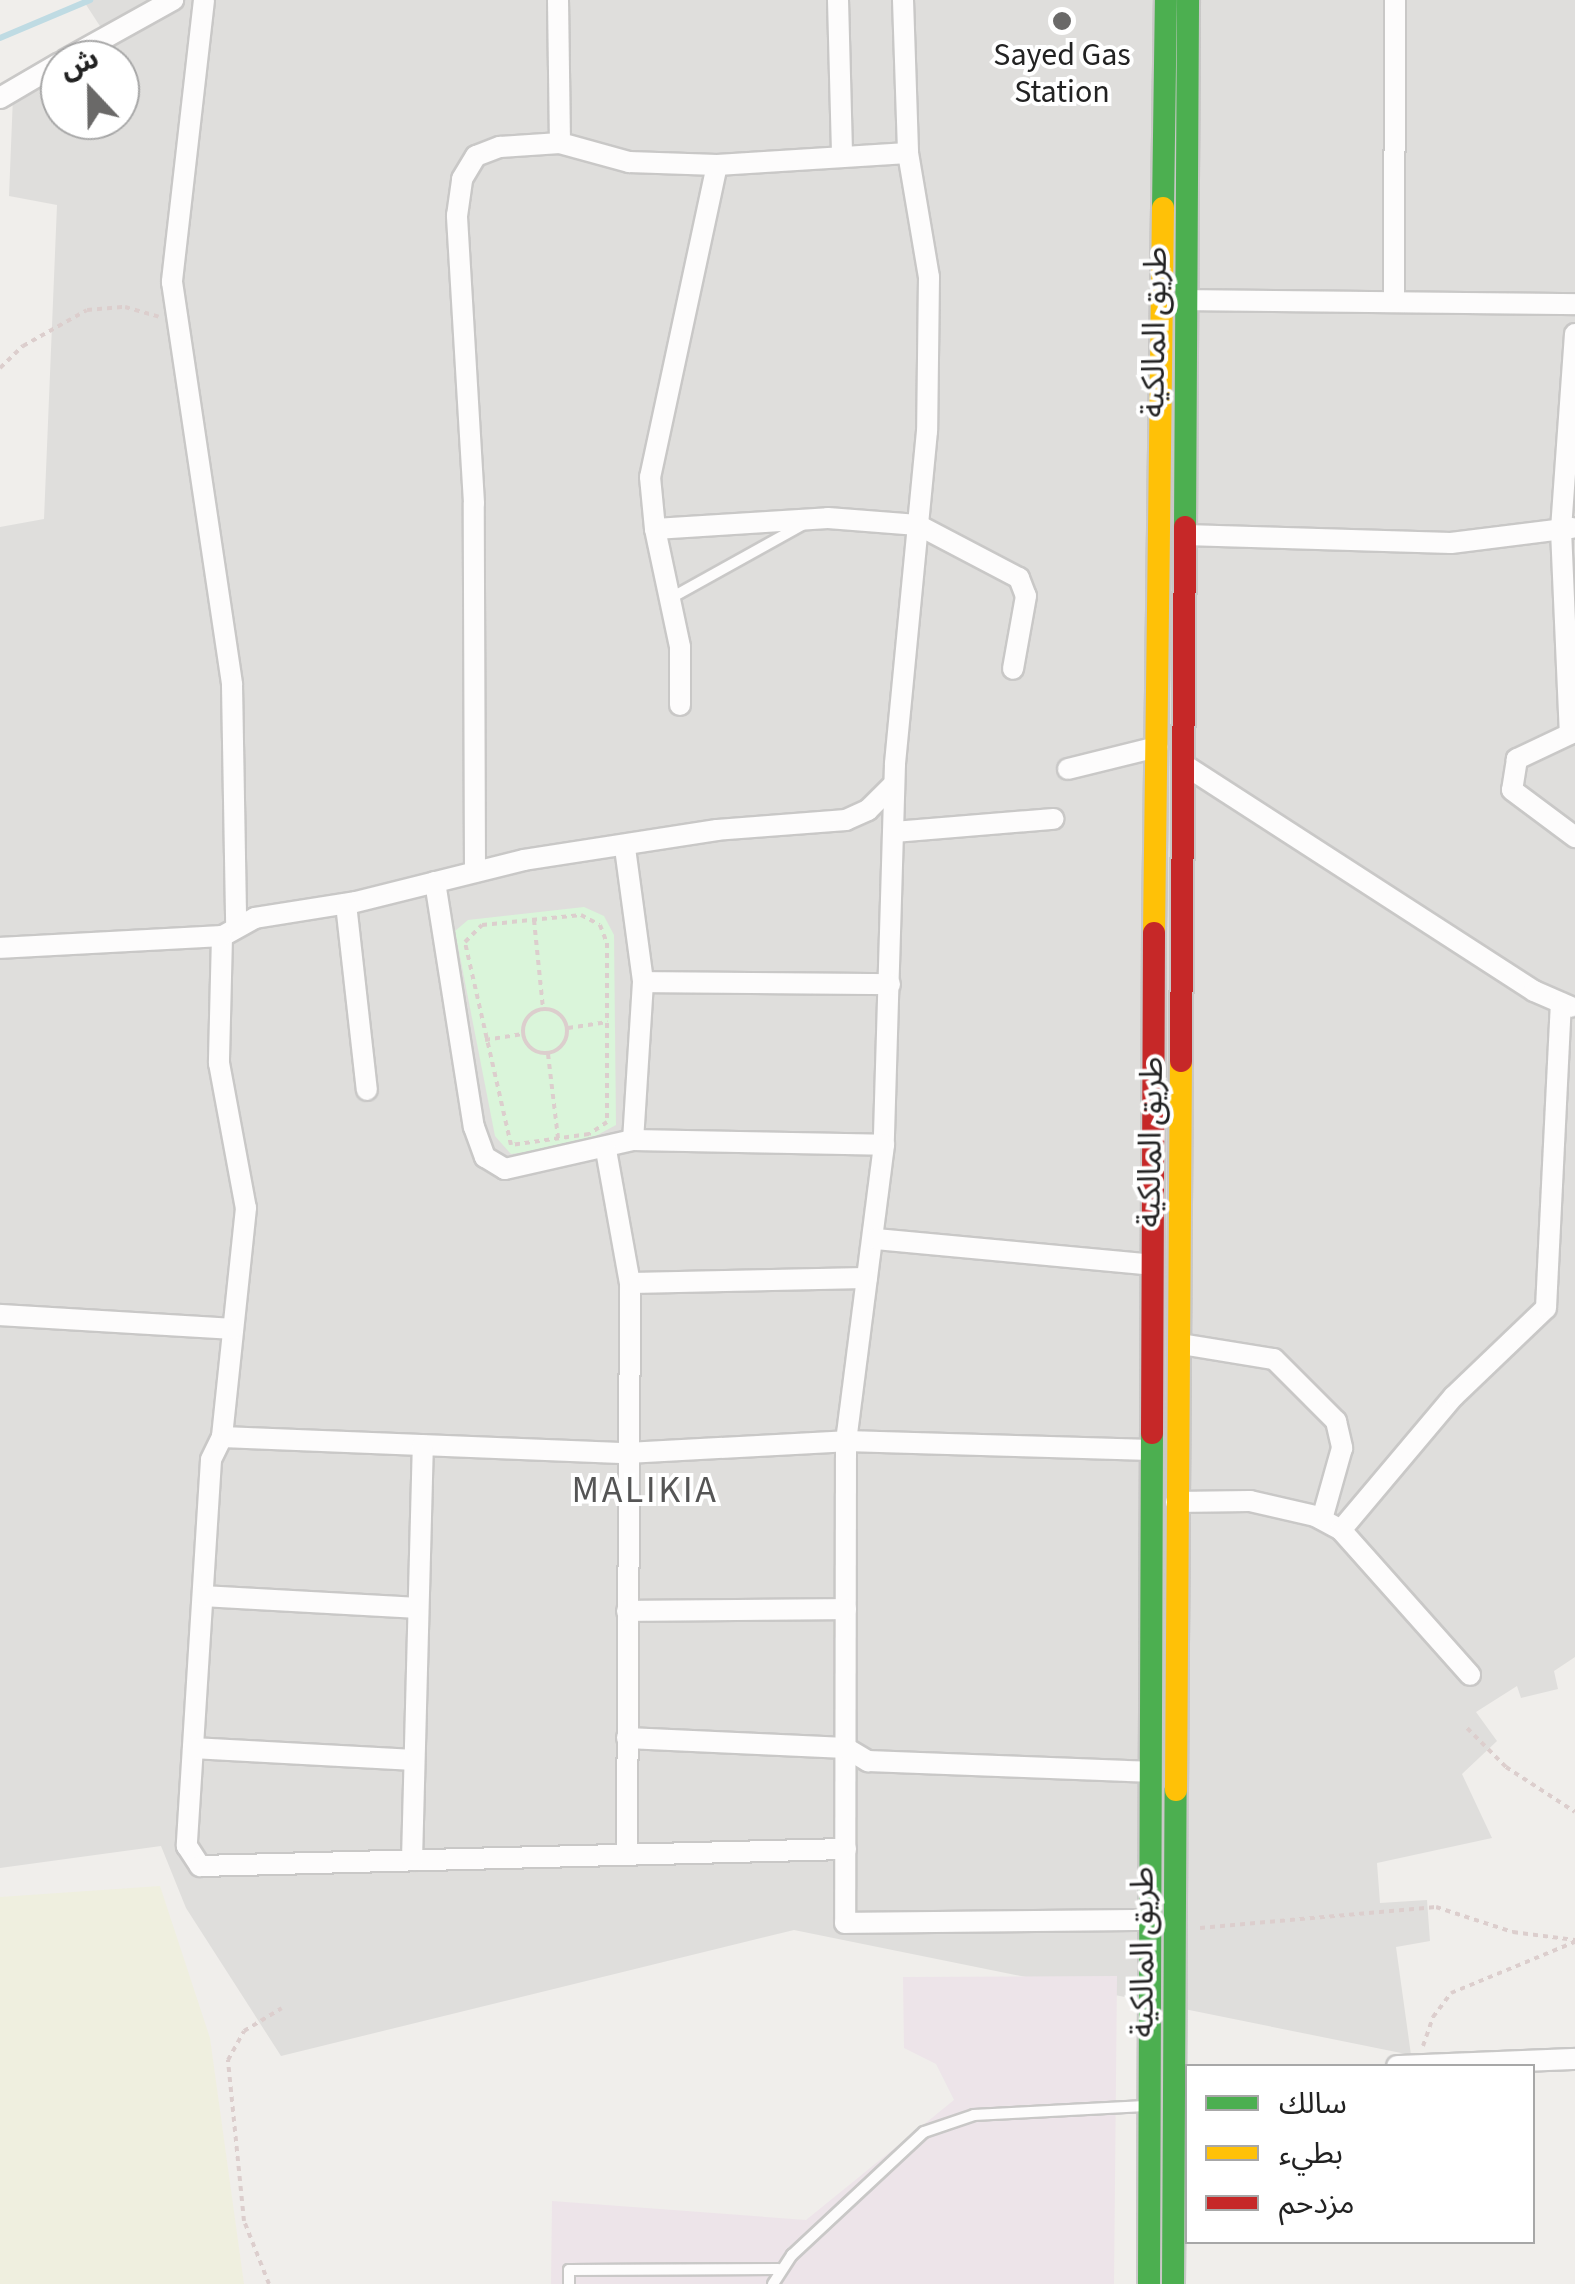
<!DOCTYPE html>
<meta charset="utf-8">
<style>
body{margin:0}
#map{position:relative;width:1575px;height:2284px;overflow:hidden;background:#f0eeeb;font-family:"Source Sans 3","Noto Sans Arabic",sans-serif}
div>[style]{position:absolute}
.residential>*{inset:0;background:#dfdedc}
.industrial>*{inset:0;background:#ede4e9}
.farmland>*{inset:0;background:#efefdf}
.park>*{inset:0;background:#daf5da}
.stream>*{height:6px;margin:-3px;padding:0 3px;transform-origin:3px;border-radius:3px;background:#bfdbe3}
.path>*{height:4px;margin-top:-2px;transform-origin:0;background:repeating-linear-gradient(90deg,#dccecd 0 5px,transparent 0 10px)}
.path>.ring{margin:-2px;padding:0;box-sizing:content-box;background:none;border:4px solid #dccecd;border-radius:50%}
.roads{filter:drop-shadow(2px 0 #c9c8c7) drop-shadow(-2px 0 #c9c8c7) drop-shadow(0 2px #c9c8c7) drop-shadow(0 -2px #c9c8c7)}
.lane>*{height:10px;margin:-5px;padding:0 5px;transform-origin:5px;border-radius:5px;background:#fdfcfc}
.street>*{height:20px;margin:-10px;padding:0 10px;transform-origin:10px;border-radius:10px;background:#fdfcfc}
.fast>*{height:22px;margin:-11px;padding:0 11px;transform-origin:11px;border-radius:11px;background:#4caf50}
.slow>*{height:22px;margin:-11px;padding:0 11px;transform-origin:11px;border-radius:11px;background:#ffc107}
.jam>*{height:22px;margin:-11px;padding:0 11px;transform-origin:11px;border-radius:11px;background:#c62828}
.dots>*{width:28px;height:28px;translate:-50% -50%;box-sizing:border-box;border:5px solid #fff;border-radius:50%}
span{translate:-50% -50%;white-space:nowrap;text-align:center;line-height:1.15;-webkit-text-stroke:8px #fff;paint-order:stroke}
.poi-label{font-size:32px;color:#222}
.street-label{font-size:32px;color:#222}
.quarter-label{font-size:38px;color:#555;letter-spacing:2.5px}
.legend{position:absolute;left:1185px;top:2064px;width:350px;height:180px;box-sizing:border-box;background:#fff;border:2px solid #a7a7a7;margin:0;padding:12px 18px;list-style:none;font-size:30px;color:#222}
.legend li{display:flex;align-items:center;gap:20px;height:50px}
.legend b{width:50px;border:2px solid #a7a7a7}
.north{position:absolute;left:40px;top:40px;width:100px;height:100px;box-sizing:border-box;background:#fff;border:2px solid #a7a7a7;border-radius:50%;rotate:338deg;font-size:28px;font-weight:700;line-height:40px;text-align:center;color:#222}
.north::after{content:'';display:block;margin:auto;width:35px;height:45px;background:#6a6968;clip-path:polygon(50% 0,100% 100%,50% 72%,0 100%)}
</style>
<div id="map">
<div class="residential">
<div style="clip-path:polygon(83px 0,1575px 0,1575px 1657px,1554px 1671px,1558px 1689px,1521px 1698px,1517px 1686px,1476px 1712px,1497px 1741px,1462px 1774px,1492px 1838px,1377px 1863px,1380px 1903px,1427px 1900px,1430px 1941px,1396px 1947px,1411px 2055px,794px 1930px,281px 2056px,186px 1908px,161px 1846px,0 1868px,0 527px,44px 519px,57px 205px,9px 196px,13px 96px,60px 69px,60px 120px,120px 120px,120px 60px,76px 60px,109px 40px)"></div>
</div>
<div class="industrial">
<div style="clip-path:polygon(1117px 1976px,1114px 2284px,551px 2284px,552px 2201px,806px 2220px,954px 2100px,936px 2064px,904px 2048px,903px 1977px)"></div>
</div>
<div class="farmland">
<div style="clip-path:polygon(160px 1886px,210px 2038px,244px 2284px,0 2284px,0 1897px)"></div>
</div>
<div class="park">
<div style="clip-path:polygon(584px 907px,604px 916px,614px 935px,616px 1125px,579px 1145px,511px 1154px,495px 1136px,455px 931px,468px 920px)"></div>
</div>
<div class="stream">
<div style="left:0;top:38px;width:98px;rotate:-22.9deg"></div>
</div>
<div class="path">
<div style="left:0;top:368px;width:32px;rotate:-44deg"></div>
<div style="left:23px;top:346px;width:73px;rotate:-29.4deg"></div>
<div style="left:87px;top:310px;width:38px;rotate:-5deg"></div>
<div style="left:125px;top:307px;width:35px;rotate:16deg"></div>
<div style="left:581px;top:915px;width:21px;rotate:28deg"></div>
<div style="left:600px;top:925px;width:19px;rotate:69deg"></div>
<div style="left:607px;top:943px;width:179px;rotate:90deg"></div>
<div style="left:607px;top:1122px;width:22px;rotate:146deg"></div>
<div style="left:589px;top:1134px;width:79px;rotate:172deg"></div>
<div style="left:511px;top:1145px;width:208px;rotate:-102.8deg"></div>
<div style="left:465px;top:942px;width:24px;rotate:-45deg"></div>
<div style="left:482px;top:925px;width:100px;rotate:-5.8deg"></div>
<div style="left:534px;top:920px;width:89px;rotate:84.2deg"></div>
<div class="ring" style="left:523px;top:1009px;width:40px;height:40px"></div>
<div style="left:568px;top:1028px;width:40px;rotate:-8.5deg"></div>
<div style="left:485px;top:1040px;width:38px;rotate:-9deg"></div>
<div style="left:548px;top:1054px;width:85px;rotate:83.2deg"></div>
<div style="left:1467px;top:1728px;width:55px;rotate:45deg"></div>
<div style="left:1506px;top:1767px;width:82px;rotate:33.1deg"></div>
<div style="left:1200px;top:1928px;width:237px;rotate:-5.1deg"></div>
<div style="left:1436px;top:1907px;width:81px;rotate:18deg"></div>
<div style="left:1513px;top:1932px;width:63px;rotate:7.4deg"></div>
<div style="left:1423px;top:2046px;width:31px;rotate:-71deg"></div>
<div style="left:1433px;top:2017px;width:30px;rotate:-53deg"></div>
<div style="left:1451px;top:1993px;width:134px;rotate:-22.4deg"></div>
<div style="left:269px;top:2284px;width:68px;rotate:-111.6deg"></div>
<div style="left:244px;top:2221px;width:162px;rotate:-95.7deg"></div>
<div style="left:228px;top:2060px;width:33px;rotate:-61deg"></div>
<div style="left:244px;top:2031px;width:44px;rotate:-31.2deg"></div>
</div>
<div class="roads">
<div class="lane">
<div style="left:671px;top:598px;width:152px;rotate:-29.1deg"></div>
<div style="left:569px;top:2284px;width:14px;rotate:-90deg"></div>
<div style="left:569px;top:2270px;width:209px;rotate:-0.3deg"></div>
<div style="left:773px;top:2284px;width:35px;rotate:-57deg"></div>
<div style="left:792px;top:2255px;width:180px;rotate:-43deg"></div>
<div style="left:924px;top:2132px;width:53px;rotate:-18.8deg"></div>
<div style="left:974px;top:2115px;width:171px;rotate:-3deg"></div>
</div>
<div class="street">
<div style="left:204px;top:0;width:284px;rotate:96.5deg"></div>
<div style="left:172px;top:282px;width:407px;rotate:81.5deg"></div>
<div style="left:232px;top:685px;width:240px;rotate:89deg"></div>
<div style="left:558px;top:0;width:143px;rotate:89.2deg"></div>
<div style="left:838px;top:0;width:154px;rotate:88.5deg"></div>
<div style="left:903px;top:0;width:153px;rotate:88.1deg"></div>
<div style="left:908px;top:153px;width:126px;rotate:80.4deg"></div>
<div style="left:929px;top:277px;width:154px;rotate:90.7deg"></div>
<div style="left:927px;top:431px;width:335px;rotate:95.5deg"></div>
<div style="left:895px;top:764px;width:381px;rotate:91.7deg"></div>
<div style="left:884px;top:1145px;width:298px;rotate:97.3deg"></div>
<div style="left:846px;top:1441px;width:482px;rotate:90.1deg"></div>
<div style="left:845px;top:1923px;width:305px;rotate:-0.6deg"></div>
<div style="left:65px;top:60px;width:124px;rotate:-29.1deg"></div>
<div style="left:0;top:98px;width:69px;rotate:-30.3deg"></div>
<div style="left:717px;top:165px;width:319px;rotate:102.1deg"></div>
<div style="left:650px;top:477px;width:52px;rotate:84.5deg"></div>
<div style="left:655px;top:529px;width:173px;rotate:-3.6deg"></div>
<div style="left:828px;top:518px;width:90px;rotate:4.4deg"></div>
<div style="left:918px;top:525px;width:114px;rotate:27.7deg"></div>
<div style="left:1019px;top:578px;width:19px;rotate:69deg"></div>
<div style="left:1026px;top:596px;width:74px;rotate:100.1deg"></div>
<div style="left:1188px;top:300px;width:387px;rotate:0.6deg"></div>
<div style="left:1394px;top:300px;width:300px;rotate:-89.8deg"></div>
<div style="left:1575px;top:334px;width:196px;rotate:94.1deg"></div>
<div style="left:1561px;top:530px;width:204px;rotate:87.5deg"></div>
<div style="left:1570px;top:734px;width:59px;rotate:154.7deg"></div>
<div style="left:1517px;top:759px;width:31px;rotate:99deg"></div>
<div style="left:1512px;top:790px;width:79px;rotate:36.7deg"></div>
<div style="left:655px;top:529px;width:121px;rotate:78deg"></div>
<div style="left:680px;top:647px;width:58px;rotate:90deg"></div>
<div style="left:1185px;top:535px;width:266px;rotate:1.7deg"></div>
<div style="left:1451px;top:543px;width:122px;rotate:-7.1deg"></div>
<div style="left:1183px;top:764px;width:418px;rotate:32.9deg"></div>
<div style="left:1534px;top:991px;width:40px;rotate:23.4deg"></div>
<div style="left:1068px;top:769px;width:92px;rotate:-13.9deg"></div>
<div style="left:894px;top:784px;width:37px;rotate:135deg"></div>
<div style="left:868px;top:810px;width:24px;rotate:156deg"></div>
<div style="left:846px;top:820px;width:129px;rotate:175.6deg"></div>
<div style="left:717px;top:830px;width:195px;rotate:171.2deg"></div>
<div style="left:524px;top:860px;width:174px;rotate:166deg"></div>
<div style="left:355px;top:902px;width:101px;rotate:170.9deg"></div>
<div style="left:255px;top:918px;width:38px;rotate:151deg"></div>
<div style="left:222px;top:936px;width:127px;rotate:91.4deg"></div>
<div style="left:219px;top:1063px;width:147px;rotate:79.5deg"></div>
<div style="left:246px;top:1208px;width:230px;rotate:96deg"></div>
<div style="left:222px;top:1437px;width:405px;rotate:2.3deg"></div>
<div style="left:627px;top:1453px;width:219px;rotate:-3.1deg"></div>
<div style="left:846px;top:1441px;width:305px;rotate:1.7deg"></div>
<div style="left:894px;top:832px;width:160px;rotate:-4.7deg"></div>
<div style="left:625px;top:848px;width:135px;rotate:82.3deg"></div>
<div style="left:643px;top:982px;width:158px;rotate:93.6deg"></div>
<div style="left:475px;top:872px;width:369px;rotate:-90.2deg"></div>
<div style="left:474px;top:503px;width:288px;rotate:-93.4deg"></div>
<div style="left:457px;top:216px;width:37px;rotate:-82deg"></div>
<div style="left:462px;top:179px;width:27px;rotate:-59deg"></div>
<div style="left:476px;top:156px;width:26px;rotate:-21deg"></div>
<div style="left:500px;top:147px;width:60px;rotate:-3.8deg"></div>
<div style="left:560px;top:143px;width:72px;rotate:15.4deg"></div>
<div style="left:629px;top:162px;width:88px;rotate:2deg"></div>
<div style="left:717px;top:165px;width:191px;rotate:-3.6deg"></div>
<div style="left:435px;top:882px;width:248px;rotate:81deg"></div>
<div style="left:474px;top:1127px;width:32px;rotate:70deg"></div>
<div style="left:485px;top:1157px;width:23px;rotate:31deg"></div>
<div style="left:505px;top:1169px;width:131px;rotate:-12.8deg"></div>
<div style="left:633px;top:1140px;width:251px;rotate:1.1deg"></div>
<div style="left:346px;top:904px;width:187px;rotate:83.6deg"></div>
<div style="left:0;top:948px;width:222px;rotate:-3.1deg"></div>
<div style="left:643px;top:982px;width:247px;rotate:0.5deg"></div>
<div style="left:606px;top:1150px;width:135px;rotate:79.8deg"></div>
<div style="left:630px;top:1283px;width:572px;rotate:90.3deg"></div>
<div style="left:875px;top:1239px;width:279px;rotate:5.3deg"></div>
<div style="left:630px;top:1283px;width:237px;rotate:-1.2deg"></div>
<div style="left:0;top:1315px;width:233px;rotate:3.4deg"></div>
<div style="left:1181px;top:1344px;width:94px;rotate:9.2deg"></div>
<div style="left:1274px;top:1359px;width:88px;rotate:45deg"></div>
<div style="left:1336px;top:1421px;width:28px;rotate:77deg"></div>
<div style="left:1342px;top:1448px;width:74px;rotate:105.7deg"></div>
<div style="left:222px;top:1437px;width:25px;rotate:116deg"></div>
<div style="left:211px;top:1460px;width:387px;rotate:93.6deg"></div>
<div style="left:187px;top:1846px;width:24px;rotate:57deg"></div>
<div style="left:200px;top:1866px;width:646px;rotate:-1.51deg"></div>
<div style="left:1176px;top:1502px;width:74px;rotate:-0.8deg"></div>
<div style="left:1250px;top:1501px;width:67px;rotate:13deg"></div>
<div style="left:1315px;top:1516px;width:30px;rotate:28deg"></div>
<div style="left:1341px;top:1530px;width:194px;rotate:48.3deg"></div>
<div style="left:1341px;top:1530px;width:175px;rotate:-49.9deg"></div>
<div style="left:1454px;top:1396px;width:127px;rotate:-43.7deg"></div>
<div style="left:1546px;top:1308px;width:305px;rotate:-87.2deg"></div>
<div style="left:203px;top:1596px;width:215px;rotate:3.2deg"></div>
<div style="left:627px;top:1611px;width:219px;rotate:-0.5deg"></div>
<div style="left:627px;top:1738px;width:219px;rotate:2.6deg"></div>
<div style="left:846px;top:1748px;width:26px;rotate:31deg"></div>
<div style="left:868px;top:1761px;width:282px;rotate:2.2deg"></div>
<div style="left:193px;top:1748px;width:221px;rotate:3.1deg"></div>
<div style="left:412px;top:1860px;width:415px;rotate:-88.5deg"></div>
<div style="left:1397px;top:2066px;width:178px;rotate:-2.3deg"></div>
</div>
<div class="fast">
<div style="left:1163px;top:208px;width:208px;rotate:-89.2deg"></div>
<div style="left:1185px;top:527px;width:527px;rotate:-89.67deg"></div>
<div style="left:1149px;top:2284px;width:851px;rotate:-89.8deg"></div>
<div style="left:1173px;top:2284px;width:494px;rotate:-89.7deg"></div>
</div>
<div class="slow">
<div style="left:1154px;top:933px;width:725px;rotate:-89.29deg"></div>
<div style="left:1176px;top:1790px;width:729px;rotate:-89.61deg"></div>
</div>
<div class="jam">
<div style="left:1181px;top:1061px;width:534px;rotate:-89.57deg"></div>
<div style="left:1152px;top:1433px;width:500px;rotate:-89.77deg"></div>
</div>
</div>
<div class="dots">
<div style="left:1062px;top:21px;background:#6a6968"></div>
</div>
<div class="poi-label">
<span style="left:1062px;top:74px">Sayed Gas<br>Station</span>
</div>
<div class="street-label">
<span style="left:1155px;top:332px;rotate:-89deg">طريق المالكية</span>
<span style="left:1151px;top:1142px;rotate:-89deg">طريق المالكية</span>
<span style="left:1143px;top:1952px;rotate:-90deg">طريق المالكية</span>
</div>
<div class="quarter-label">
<span style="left:645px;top:1491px">MALIKIA</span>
</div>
<ul class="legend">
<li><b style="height:12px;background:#4caf50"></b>سالك</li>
<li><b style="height:12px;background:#ffc107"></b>بطيء</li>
<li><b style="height:12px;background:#c62828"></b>مزدحم</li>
</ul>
<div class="north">ش</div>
</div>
